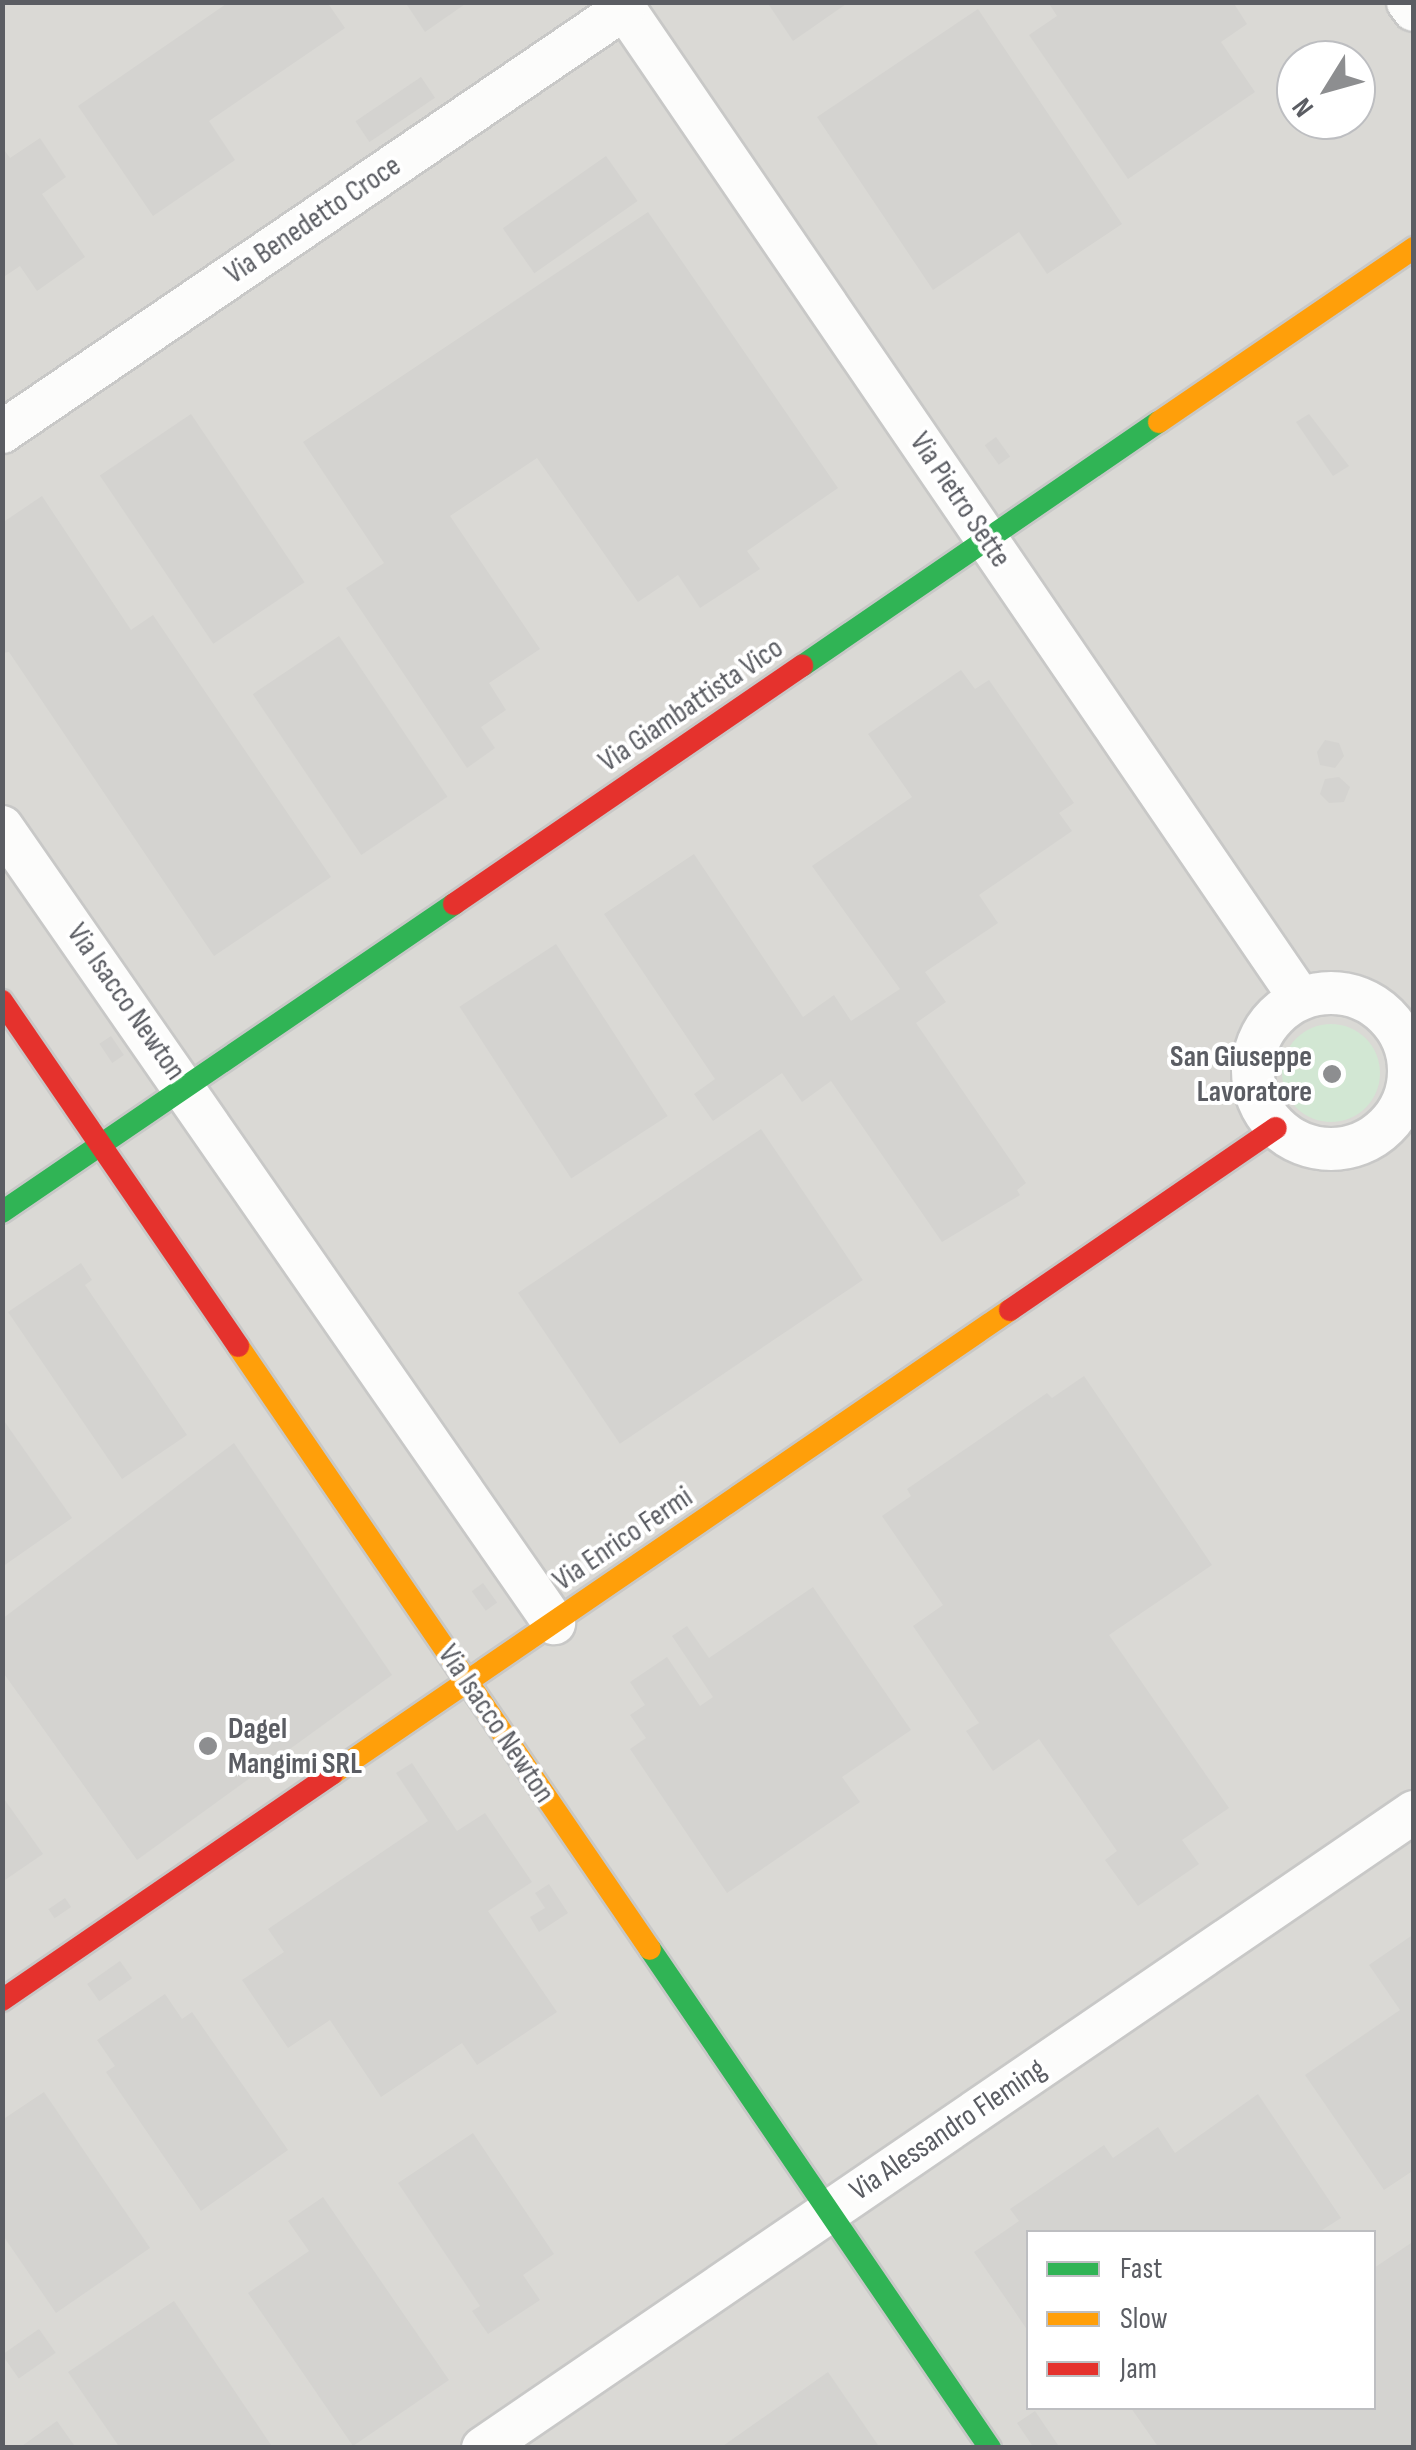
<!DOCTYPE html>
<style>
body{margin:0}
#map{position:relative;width:1416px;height:2450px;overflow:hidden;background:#eaeae5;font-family:"Sofia Sans Condensed",sans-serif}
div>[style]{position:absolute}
.industrial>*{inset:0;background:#dad9d5}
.green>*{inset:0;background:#d2e7d3}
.round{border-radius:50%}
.building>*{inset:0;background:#d4d3d0;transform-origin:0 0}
.roads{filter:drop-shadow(2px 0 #c8c8c7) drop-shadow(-2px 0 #c8c8c7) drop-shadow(0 2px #c8c8c7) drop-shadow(0 -2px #c8c8c7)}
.street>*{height:42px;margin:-21px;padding:0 21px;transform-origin:21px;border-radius:21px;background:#fcfcfb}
.street>.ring{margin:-21px;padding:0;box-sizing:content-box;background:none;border:42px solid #fcfcfb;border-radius:50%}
.fast>*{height:22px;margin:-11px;padding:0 11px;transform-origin:11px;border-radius:11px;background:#30b455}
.slow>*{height:22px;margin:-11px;padding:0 11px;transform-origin:11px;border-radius:11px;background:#ff9f0a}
.jam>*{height:22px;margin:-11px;padding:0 11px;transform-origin:11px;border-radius:11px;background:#e5322d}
.dots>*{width:28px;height:28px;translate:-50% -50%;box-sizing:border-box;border:5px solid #fff;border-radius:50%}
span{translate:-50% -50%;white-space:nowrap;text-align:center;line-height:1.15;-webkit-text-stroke:8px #fff;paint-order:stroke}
.street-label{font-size:30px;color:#5b5d63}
.poi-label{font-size:30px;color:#5b5d63;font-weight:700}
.right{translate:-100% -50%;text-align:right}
.left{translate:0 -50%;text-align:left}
.frame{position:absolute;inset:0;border:5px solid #5b5d63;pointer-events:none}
.legend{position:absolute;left:1026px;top:2230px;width:350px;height:180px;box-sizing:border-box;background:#fff;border:2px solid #bdbec1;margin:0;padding:12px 18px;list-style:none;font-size:30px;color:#5b5d63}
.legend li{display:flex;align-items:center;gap:20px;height:50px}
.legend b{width:50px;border:2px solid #bdbec1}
.north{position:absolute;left:1276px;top:40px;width:100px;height:100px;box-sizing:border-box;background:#fff;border:2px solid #bdbec1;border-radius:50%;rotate:233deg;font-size:28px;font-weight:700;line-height:40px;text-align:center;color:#5b5d63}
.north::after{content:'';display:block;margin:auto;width:35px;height:45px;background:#8d8e90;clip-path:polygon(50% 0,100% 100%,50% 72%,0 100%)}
</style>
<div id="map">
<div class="industrial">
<div style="clip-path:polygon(evenodd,3px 3px,1413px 3px,1413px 2447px,3px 2447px,3px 3px,1296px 60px,1356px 60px,1356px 120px,1296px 120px,1296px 60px,3px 3px,1028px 2232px,1374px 2232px,1374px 2408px,1028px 2408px,1028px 2232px)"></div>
</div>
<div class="green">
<div class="round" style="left:1282px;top:1024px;width:98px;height:98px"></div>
</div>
<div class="building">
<div style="clip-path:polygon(229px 2px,327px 2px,345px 28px,209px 121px,235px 160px,153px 216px,78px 106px)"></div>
<div style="clip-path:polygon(405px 2px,468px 2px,425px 32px)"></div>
<div style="clip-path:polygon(767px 2px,849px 2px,793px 41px)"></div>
<div style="clip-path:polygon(1048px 2px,1233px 2px,1247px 24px,1221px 42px,1255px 92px,1128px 179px,1029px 35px,1057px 16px)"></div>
<div style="clip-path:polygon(978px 9px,1122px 224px,1047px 274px,1019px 232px,933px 290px,817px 117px)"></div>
<div style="left:421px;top:77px;width:25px;height:79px;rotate:56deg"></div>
<div style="clip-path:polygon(40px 138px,66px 177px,42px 194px,85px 257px,37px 291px,20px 266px,2px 278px,2px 147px,10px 158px)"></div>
<div style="left:606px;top:156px;width:55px;height:126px;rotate:55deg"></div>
<div style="clip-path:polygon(648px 212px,838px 488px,747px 551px,760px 569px,700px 608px,678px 575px,638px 602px,537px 458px,450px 516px,540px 649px,489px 683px,506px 710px,481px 727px,495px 748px,467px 768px,346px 588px,384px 563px,303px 442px)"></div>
<div style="left:191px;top:414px;width:203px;height:110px;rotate:56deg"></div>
<div style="clip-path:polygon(1309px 414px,1349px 466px,1333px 476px,1296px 422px)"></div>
<div style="left:996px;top:437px;width:24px;height:14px;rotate:54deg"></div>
<div style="clip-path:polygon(42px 496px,131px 630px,153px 615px,331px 877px,214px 956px,9px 652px,2px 653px,2px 523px)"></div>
<div style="left:339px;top:636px;width:194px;height:104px;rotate:56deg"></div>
<div style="clip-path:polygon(961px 670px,975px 689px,989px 680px,1074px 803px,1059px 813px,1072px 831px,979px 895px,998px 923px,925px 972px,946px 1002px,916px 1023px,1026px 1183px,1017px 1190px,1020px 1195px,942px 1242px,831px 1081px,802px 1102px,782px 1073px,713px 1121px,694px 1094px,715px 1079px,604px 914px,694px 854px,803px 1017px,834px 995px,851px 1021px,900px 989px,812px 866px,912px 797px,868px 734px)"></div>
<div style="clip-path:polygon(1325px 740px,1339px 743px,1344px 756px,1335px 768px,1320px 765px,1317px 752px)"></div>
<div style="clip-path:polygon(1339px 777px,1350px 787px,1344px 802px,1329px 803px,1320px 794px,1325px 779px)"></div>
<div style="left:556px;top:944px;width:205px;height:115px;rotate:57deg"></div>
<div style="left:111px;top:1036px;width:23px;height:14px;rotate:56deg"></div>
<div style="left:761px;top:1129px;width:182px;height:293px;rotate:56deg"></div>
<div style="clip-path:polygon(81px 1263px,92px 1280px,85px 1285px,187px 1435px,122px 1479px,8px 1312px)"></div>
<div style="clip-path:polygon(1084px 1376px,1212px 1565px,1109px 1635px,1229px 1808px,1182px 1840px,1199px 1864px,1138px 1906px,1105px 1860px,1117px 1851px,1039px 1739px,993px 1771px,966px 1731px,979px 1723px,913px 1626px,943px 1605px,882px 1516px,911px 1496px,907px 1489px,1047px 1393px,1052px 1398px)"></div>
<div style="clip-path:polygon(2px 1418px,72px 1518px,2px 1567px)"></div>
<div style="clip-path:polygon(234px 1443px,392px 1675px,137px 1860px,2px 1671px,2px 1619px)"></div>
<div style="left:483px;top:1583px;width:24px;height:14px;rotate:54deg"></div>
<div style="clip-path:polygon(813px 1587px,911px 1730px,842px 1777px,860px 1802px,727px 1893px,630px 1749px,646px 1738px,630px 1715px,645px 1705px,630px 1682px,667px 1657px,700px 1706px,713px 1697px,672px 1636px,687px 1626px,709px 1658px)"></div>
<div style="clip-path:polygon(412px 1763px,457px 1831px,485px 1813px,532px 1882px,488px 1911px,557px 2012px,477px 2065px,462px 2043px,381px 2097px,330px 2020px,288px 2048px,242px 1980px,284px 1952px,268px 1929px,428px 1821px,396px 1773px)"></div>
<div style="clip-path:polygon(2px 1796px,43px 1854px,2px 1882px)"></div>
<div style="clip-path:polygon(549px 1884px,568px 1913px,539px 1932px,530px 1917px,545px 1908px,535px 1893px)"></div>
<div style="left:65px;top:1898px;width:11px;height:20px;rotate:56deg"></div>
<div style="clip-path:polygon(1414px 1934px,1414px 2170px,1384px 2190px,1305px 2075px,1400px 2010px,1369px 1965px)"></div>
<div style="left:120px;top:1961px;width:21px;height:40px;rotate:55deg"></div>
<div style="clip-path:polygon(165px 1994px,182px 2019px,192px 2012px,288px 2150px,201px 2211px,106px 2072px,115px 2066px,97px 2040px)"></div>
<div style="clip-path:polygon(44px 2092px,150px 2248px,56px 2313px,2px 2234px,2px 2120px)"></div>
<div style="clip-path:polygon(1258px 2094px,1341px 2218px,1319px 2232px,1028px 2232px,1028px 2331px,974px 2252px,1019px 2221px,1010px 2209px,1104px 2145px,1113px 2158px,1158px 2127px,1175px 2153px)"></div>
<div style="clip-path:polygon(473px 2133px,554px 2254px,523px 2275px,540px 2300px,488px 2334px,472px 2311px,480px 2306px,398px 2183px)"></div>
<div style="clip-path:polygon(323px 2197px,449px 2380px,353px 2446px,248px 2293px,309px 2251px,288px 2221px)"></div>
<div style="clip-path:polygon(1414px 2241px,1414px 2448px,1159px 2448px,1131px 2408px,1374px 2408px,1374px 2268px)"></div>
<div style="clip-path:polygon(174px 2301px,273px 2448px,120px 2448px,68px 2372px)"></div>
<div style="left:39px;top:2329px;width:29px;height:45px;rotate:55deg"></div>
<div style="clip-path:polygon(828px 2372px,880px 2448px,720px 2448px)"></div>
<div style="clip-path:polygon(1035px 2411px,1060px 2448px,1034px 2448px,1017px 2423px)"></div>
<div style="clip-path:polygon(57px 2421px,76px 2448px,19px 2448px)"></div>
</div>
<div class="roads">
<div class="street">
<div style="left:620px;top:2px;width:1206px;rotate:55.68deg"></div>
<div style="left:1408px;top:2px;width:10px;rotate:53deg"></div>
<div style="left:2px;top:432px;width:752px;rotate:-34.22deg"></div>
<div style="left:2px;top:827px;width:969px;rotate:55.26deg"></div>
<div class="ring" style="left:1253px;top:993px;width:114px;height:114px"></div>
<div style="left:483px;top:2448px;width:1128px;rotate:-34.34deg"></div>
</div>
<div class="fast">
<div style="left:802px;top:666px;width:432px;rotate:-34.4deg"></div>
<div style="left:2px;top:1212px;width:547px;rotate:-34.27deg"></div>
<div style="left:650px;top:1949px;width:604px;rotate:55.73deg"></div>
</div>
<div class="slow">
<div style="left:1159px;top:422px;width:309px;rotate:-34.3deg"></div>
<div style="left:238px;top:1346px;width:730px;rotate:55.66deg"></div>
<div style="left:332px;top:1774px;width:822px;rotate:-34.39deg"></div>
</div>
<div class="jam">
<div style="left:454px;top:904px;width:422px;rotate:-34.4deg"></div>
<div style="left:2px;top:1001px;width:418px;rotate:55.6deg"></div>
<div style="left:1010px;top:1310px;width:322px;rotate:-34.4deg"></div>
<div style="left:2px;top:2000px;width:400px;rotate:-34.4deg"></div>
</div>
</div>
<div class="dots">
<div style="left:1332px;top:1074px;background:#8d8e90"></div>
<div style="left:208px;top:1746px;background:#8d8e90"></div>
</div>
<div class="street-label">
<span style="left:313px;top:220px;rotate:-34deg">Via Benedetto Croce</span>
<span style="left:960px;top:500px;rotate:56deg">Via Pietro Sette</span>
<span style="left:691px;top:705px;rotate:-34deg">Via Giambattista Vico</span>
<span style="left:126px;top:1002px;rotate:55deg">Via Isacco Newton</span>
<span style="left:623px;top:1539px;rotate:-34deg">Via Enrico Fermi</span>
<span style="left:496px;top:1724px;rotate:56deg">Via Isacco Newton</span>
<span style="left:948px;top:2130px;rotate:-34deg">Via Alessandro Fleming</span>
</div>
<div class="poi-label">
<span class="right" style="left:1312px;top:1074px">San Giuseppe<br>Lavoratore</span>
<span class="left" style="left:228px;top:1746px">Dagel<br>Mangimi SRL</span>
</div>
<div class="frame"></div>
<ul class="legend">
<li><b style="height:12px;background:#30b455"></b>Fast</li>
<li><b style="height:12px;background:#ff9f0a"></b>Slow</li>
<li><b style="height:12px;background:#e5322d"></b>Jam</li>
</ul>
<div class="north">N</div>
</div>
